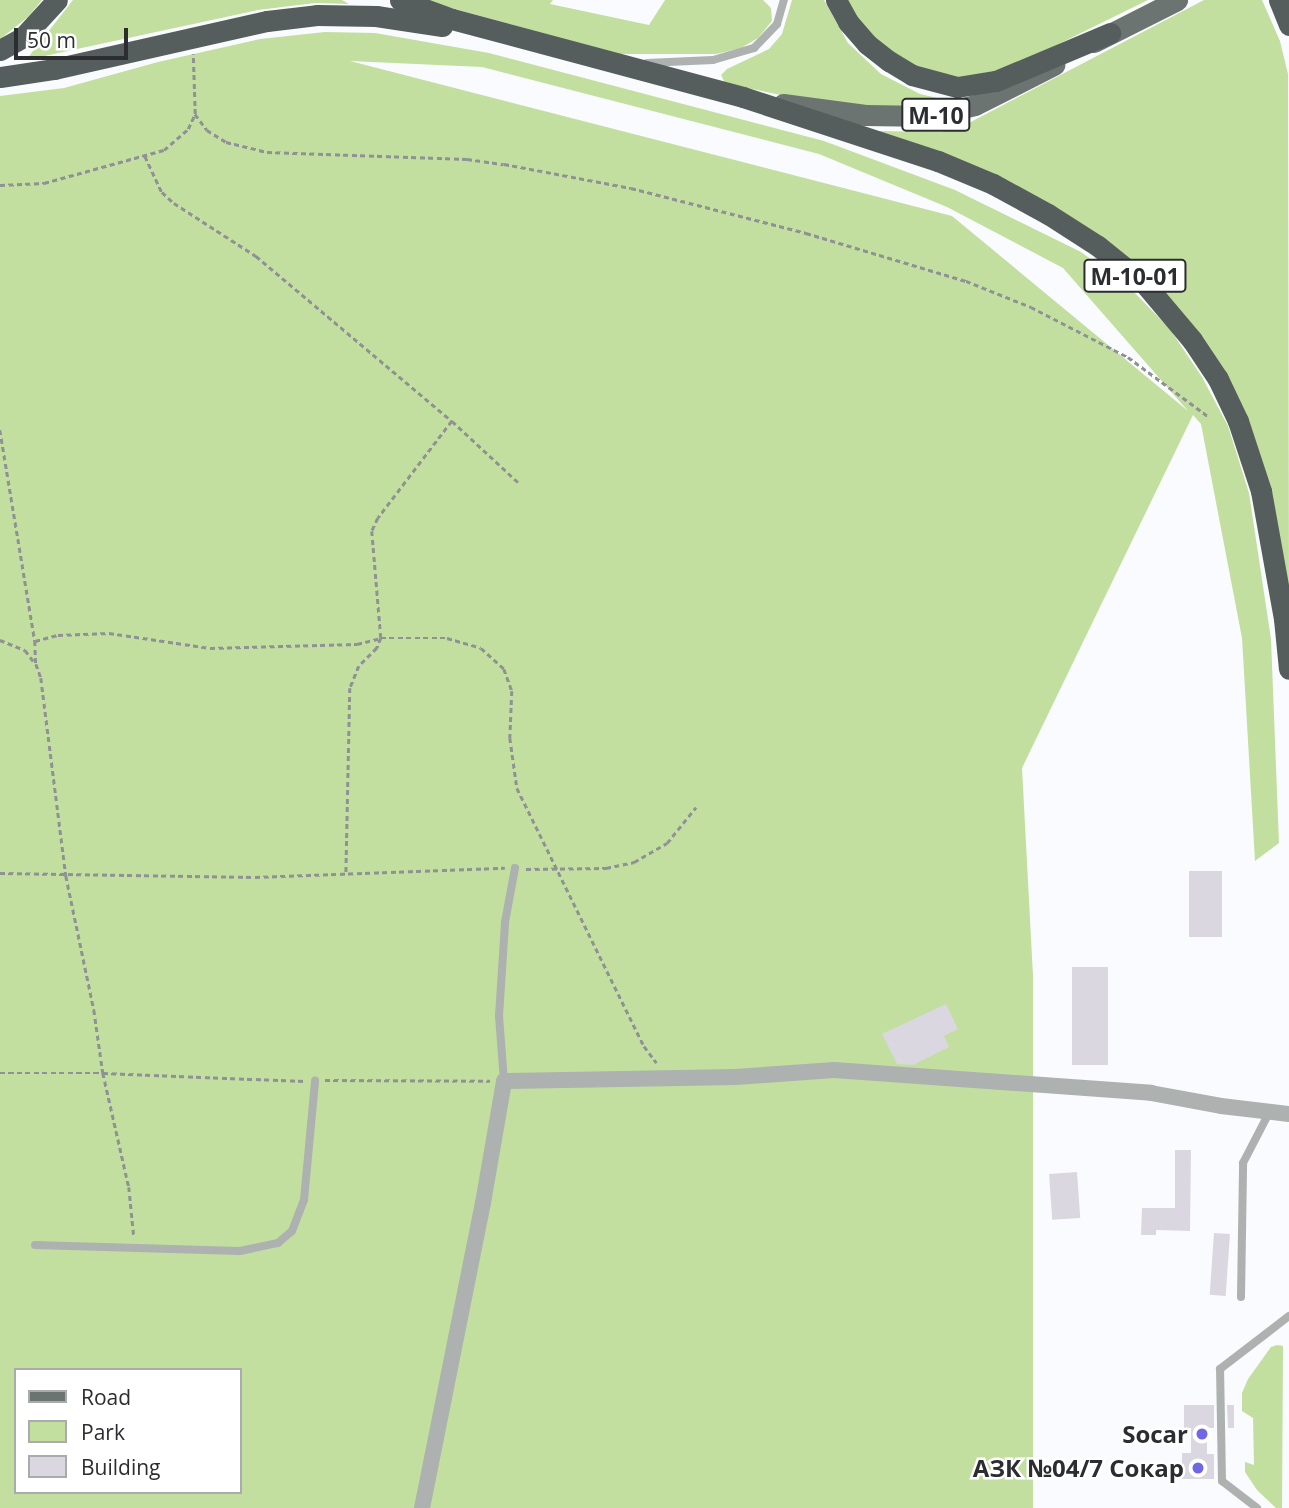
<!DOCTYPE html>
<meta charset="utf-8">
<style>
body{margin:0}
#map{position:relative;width:1289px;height:1508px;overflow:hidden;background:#f9fbfe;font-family:"Open Sans",sans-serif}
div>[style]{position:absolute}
.green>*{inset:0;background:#c2df9f}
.building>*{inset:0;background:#dad7e0;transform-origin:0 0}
.path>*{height:2.5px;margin-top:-1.25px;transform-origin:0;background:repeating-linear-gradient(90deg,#8f9194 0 5px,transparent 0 8.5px)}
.lane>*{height:8px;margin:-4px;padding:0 4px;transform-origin:4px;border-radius:4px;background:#adb1b0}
.street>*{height:16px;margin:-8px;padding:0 8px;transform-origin:8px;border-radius:8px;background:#adb1b0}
.primary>*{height:21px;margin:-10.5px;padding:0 10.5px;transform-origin:10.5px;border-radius:10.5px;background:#6c7472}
.highway>*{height:21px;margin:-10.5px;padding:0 10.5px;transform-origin:10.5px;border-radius:10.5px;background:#555e5c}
.dots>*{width:19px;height:19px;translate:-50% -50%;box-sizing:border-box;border:4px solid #fff;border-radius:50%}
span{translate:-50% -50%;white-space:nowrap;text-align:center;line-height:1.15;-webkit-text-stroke:5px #fff;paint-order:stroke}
.shield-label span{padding:2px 5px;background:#fff;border:2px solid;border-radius:5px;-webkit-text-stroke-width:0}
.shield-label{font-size:23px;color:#2b2d30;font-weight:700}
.poi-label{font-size:24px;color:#2b2d30;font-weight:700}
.right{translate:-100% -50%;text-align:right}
.legend{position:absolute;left:14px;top:1368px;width:228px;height:126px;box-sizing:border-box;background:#fff;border:2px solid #aaabac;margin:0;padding:9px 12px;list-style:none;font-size:21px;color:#2b2d30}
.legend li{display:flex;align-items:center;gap:14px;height:35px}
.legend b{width:35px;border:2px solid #aaabac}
.scale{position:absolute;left:14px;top:28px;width:114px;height:32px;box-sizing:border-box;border:4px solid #2b2d30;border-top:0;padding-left:9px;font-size:21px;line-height:24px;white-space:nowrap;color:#2b2d30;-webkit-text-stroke:5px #fff;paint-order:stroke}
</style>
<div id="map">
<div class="green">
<div style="clip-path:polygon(0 0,42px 0,28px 17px,0 39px)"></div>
<div style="clip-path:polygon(73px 0,342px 0,349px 4px,315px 3px,258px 10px,26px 60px)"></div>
<div style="clip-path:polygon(422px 0,553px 0,550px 4px,649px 25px,665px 0,763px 0,771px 8px,772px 21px,758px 38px,741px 48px,716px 54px,619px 54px)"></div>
<div style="clip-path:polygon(792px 0,824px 0,848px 43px,881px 74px,920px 94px,950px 101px,923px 107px,888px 108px,803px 100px,725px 83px,721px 75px,727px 69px,769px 49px,782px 34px)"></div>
<div style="clip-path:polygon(845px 0,1148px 0,1002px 72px,939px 80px,881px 49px)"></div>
<div style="clip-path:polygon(1204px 0,1262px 0,1280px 41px,1288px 74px,1289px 609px,1221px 368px,1185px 316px,1146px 274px,877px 131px,941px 132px,965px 125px)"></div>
<div style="clip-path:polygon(evenodd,325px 32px,375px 33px,489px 53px,824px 141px,955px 190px,1081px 252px,1130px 288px,1169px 328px,1202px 377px,1228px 426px,1249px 493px,1271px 639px,1279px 843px,1255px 861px,1242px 638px,1201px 424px,1193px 415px,1022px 768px,1033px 976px,1033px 1508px,0 1508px,0 96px,64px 88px,158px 62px,260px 39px,325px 32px,350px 61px,482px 67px,819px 154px,947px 207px,1063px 268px,1188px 411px,952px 216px,350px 61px,325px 32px,16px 1370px,240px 1370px,240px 1492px,16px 1492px,16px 1370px)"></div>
<div style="clip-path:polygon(1277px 1345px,1283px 1346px,1283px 1351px,1282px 1508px,1276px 1508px,1257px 1490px,1245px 1472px,1245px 1462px,1254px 1465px,1253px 1418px,1242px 1411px,1242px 1393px,1248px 1379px,1271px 1347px)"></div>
</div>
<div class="building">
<div style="left:1222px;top:871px;width:66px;height:33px;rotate:90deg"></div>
<div style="left:1072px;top:967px;width:36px;height:98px"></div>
<div style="clip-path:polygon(946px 1004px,958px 1029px,944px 1036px,949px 1047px,913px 1065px,897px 1064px,882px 1034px)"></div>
<div style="clip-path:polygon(1175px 1150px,1191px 1150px,1190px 1231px,1156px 1230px,1156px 1235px,1141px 1235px,1142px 1208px,1175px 1208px)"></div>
<div style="left:1077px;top:1172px;width:46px;height:28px;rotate:86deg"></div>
<div style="left:1214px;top:1233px;width:16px;height:62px;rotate:4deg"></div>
<div style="clip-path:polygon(1184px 1405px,1214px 1405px,1214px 1428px,1207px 1428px,1207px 1454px,1214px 1454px,1214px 1479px,1182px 1479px,1182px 1453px,1191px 1453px,1191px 1428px,1184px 1428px)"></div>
<div style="clip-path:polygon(1227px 1405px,1234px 1405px,1234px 1428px,1228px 1428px)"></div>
</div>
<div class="path">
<div style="left:195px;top:114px;width:20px;rotate:53deg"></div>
<div style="left:207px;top:130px;width:22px;rotate:32deg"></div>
<div style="left:226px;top:142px;width:42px;rotate:13.7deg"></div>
<div style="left:267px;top:152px;width:200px;rotate:2deg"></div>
<div style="left:467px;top:159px;width:37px;rotate:8deg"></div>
<div style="left:504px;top:164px;width:129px;rotate:10.7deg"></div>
<div style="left:631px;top:188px;width:181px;rotate:14.4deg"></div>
<div style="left:806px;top:233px;width:167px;rotate:16.7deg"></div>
<div style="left:966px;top:281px;width:70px;rotate:21.8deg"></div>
<div style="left:1031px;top:307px;width:109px;rotate:27.3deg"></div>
<div style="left:1128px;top:357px;width:101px;rotate:36.5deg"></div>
<div style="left:145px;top:156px;width:40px;rotate:65deg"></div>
<div style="left:162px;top:192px;width:16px;rotate:43deg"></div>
<div style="left:174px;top:203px;width:98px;rotate:32.9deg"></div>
<div style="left:256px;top:256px;width:256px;rotate:40.1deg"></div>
<div style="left:452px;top:421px;width:122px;rotate:127.3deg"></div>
<div style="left:378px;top:518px;width:14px;rotate:115deg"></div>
<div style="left:372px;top:531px;width:107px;rotate:85.2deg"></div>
<div style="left:381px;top:638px;width:11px;rotate:112deg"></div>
<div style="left:377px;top:648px;width:25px;rotate:135deg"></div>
<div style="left:359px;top:666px;width:24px;rotate:112deg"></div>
<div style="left:350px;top:688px;width:185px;rotate:91.2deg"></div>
<div style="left:0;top:185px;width:44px;rotate:-2.6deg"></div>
<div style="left:44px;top:183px;width:124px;rotate:-15.4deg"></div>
<div style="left:164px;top:150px;width:32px;rotate:-41deg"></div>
<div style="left:188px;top:129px;width:17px;rotate:-65deg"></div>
<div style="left:195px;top:114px;width:60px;rotate:-91.9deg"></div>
<div style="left:452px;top:421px;width:91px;rotate:42.8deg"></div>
<div style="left:0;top:430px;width:214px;rotate:80.6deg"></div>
<div style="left:35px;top:641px;width:23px;rotate:88deg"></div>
<div style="left:36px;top:664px;width:15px;rotate:70deg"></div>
<div style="left:41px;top:678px;width:200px;rotate:82.8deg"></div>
<div style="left:66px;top:876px;width:137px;rotate:78.2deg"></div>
<div style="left:94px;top:1010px;width:64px;rotate:81.9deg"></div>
<div style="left:103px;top:1073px;width:117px;rotate:77.2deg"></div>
<div style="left:129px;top:1187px;width:50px;rotate:84.3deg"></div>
<div style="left:0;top:640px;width:27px;rotate:22deg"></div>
<div style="left:25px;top:650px;width:15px;rotate:53deg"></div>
<div style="left:35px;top:641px;width:24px;rotate:-15deg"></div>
<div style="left:58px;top:635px;width:51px;rotate:-2.2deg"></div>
<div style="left:109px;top:633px;width:102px;rotate:8.4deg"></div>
<div style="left:210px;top:648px;width:147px;rotate:-1.6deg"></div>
<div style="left:357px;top:644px;width:25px;rotate:-14deg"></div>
<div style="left:381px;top:638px;width:66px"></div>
<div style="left:447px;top:638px;width:35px;rotate:16deg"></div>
<div style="left:481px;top:648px;width:31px;rotate:42deg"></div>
<div style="left:504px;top:669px;width:23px;rotate:70deg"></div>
<div style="left:512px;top:691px;width:47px;rotate:92.4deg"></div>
<div style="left:510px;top:738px;width:50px;rotate:82deg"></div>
<div style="left:517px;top:788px;width:288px;rotate:63.8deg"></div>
<div style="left:644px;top:1046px;width:21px;rotate:53deg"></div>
<div style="left:526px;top:869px;width:80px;rotate:-0.7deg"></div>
<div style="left:606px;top:868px;width:29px;rotate:-12deg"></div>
<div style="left:634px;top:862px;width:38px;rotate:-30deg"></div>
<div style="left:667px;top:843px;width:46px;rotate:-51.1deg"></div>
<div style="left:0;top:873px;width:255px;rotate:0.9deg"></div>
<div style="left:255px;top:877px;width:250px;rotate:-2.1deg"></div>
<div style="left:0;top:1073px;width:103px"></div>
<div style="left:103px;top:1073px;width:202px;rotate:2.3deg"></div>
<div style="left:325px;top:1080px;width:165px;rotate:0.3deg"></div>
</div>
<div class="lane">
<div style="left:647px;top:63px;width:66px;rotate:-2.6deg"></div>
<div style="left:713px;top:60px;width:43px;rotate:-16.3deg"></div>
<div style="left:754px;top:48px;width:33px;rotate:-46deg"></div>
<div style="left:777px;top:24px;width:25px;rotate:-74deg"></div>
<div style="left:504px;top:1081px;width:65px;rotate:-94.4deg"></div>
<div style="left:499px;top:1016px;width:94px;rotate:-86.3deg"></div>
<div style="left:505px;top:922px;width:55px;rotate:-79.5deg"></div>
<div style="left:35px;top:1245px;width:205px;rotate:1.7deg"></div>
<div style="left:240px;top:1251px;width:39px;rotate:-12deg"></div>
<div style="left:278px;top:1243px;width:18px;rotate:-41deg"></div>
<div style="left:292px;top:1231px;width:33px;rotate:-69deg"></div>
<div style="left:304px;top:1200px;width:120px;rotate:-84.7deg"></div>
<div style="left:1241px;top:1297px;width:134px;rotate:-89.1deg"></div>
<div style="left:1243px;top:1163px;width:59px;rotate:-62.6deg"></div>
<div style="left:1257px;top:1508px;width:44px;rotate:-142.4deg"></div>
<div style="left:1222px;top:1481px;width:112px;rotate:-91deg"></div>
<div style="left:1220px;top:1369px;width:87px;rotate:-37.5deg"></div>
</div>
<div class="street">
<div style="left:422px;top:1508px;width:311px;rotate:-78.7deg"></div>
<div style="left:483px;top:1203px;width:124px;rotate:-80.2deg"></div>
<div style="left:504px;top:1081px;width:232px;rotate:-1deg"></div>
<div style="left:736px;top:1077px;width:98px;rotate:-4.1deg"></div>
<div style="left:834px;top:1070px;width:318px;rotate:4.1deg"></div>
<div style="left:1151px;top:1093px;width:71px;rotate:10.5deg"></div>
<div style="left:1221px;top:1106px;width:68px;rotate:6.7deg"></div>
</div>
<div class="primary">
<div style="left:1094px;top:42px;width:93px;rotate:-26.8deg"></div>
<div style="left:783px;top:104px;width:83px;rotate:7.6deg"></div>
<div style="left:865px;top:115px;width:65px;rotate:0.9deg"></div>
<div style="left:930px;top:116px;width:46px;rotate:-13.7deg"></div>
<div style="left:975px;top:105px;width:89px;rotate:-26.9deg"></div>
</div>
<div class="highway">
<div style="left:400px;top:0;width:55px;rotate:20.1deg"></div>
<div style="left:452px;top:19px;width:301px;rotate:15deg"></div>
<div style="left:743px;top:97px;width:205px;rotate:18.2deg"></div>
<div style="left:938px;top:161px;width:60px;rotate:22.7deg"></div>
<div style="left:993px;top:184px;width:63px;rotate:28.6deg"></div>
<div style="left:1048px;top:214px;width:59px;rotate:32.6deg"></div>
<div style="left:1098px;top:246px;width:59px;rotate:38.8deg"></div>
<div style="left:1144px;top:283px;width:75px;rotate:49.9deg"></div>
<div style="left:1192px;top:340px;width:47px;rotate:56.3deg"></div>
<div style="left:1218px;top:379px;width:47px;rotate:64.5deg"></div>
<div style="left:1238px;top:421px;width:74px;rotate:71.8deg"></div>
<div style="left:1261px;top:491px;width:130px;rotate:79.8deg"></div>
<div style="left:1284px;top:619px;width:50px;rotate:84.3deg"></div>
<div style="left:836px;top:0;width:25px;rotate:61deg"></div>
<div style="left:848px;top:22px;width:29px;rotate:49deg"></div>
<div style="left:867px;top:44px;width:28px;rotate:38deg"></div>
<div style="left:889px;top:61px;width:27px;rotate:31deg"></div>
<div style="left:912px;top:75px;width:47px;rotate:14.9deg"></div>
<div style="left:957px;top:87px;width:39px;rotate:-9deg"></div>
<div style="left:996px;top:81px;width:124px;rotate:-22.8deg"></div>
<div style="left:1279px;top:0;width:27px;rotate:68deg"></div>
<div style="left:0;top:50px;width:26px;rotate:-29deg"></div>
<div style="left:23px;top:37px;width:50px;rotate:-47.4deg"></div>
<div style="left:0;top:77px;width:55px;rotate:-8.4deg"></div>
<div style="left:54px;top:69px;width:218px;rotate:-12.7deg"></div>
<div style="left:267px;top:21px;width:50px;rotate:-6.8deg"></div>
<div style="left:317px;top:15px;width:59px;rotate:1deg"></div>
<div style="left:376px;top:16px;width:67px;rotate:8.6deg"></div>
</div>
<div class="dots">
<div style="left:1202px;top:1434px;background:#7068e3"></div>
<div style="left:1198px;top:1468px;background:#7068e3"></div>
</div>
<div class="shield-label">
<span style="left:936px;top:115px">М-10</span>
<span style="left:1135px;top:276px">М-10-01</span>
</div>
<div class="poi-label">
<span class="right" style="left:1188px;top:1434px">Socar</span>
<span class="right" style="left:1184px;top:1468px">АЗК №04/7 Сокар</span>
</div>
<ul class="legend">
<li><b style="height:9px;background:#6c7472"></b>Road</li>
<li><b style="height:19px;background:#c2df9f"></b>Park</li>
<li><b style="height:19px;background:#dad7e0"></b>Building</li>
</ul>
<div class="scale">50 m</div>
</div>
